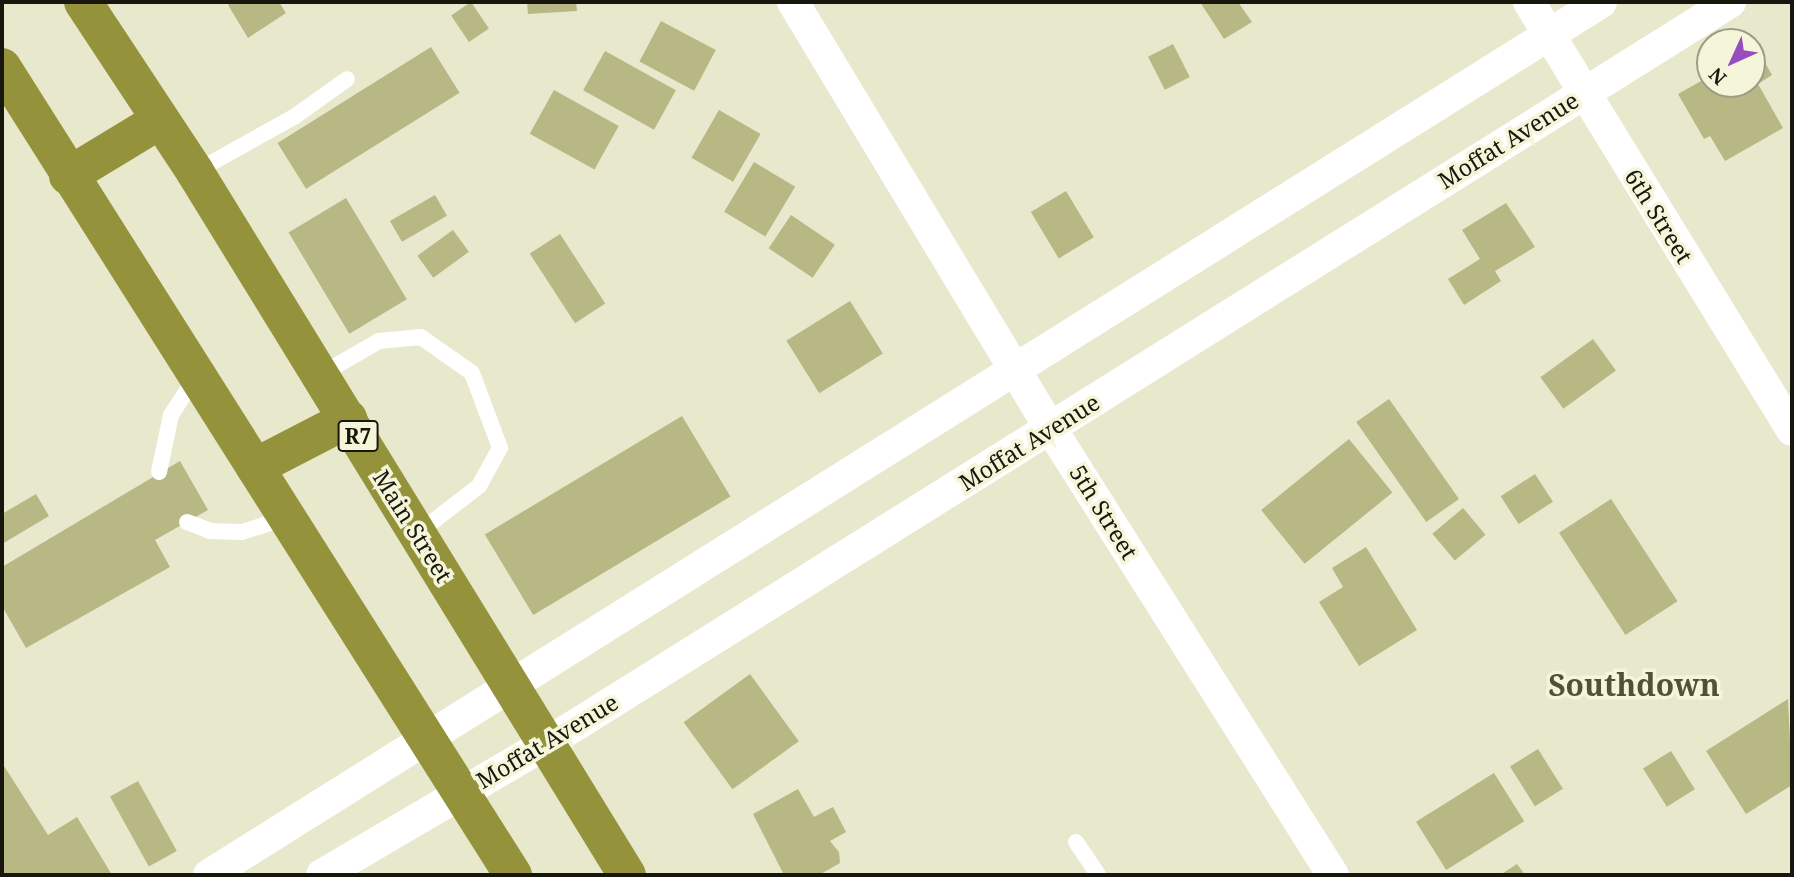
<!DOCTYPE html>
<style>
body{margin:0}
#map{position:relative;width:1794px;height:877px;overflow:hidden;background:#e7e8cc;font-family:"Noto Serif",serif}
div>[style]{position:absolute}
.building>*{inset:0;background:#b7b884;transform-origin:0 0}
.lane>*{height:16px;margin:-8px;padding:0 8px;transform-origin:8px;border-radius:8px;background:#fff}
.street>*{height:32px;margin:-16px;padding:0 16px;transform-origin:16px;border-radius:16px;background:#fff}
.highway>*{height:38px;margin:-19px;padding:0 19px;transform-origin:19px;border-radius:19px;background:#94933c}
span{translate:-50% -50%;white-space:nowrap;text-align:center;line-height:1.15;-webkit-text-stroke:7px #f4f5d9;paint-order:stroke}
.shield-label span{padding:2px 5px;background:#f4f5d9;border:2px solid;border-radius:5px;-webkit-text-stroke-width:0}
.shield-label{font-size:21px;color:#17170d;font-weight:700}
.street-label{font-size:23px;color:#17170d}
.district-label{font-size:30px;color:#505139;font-weight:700}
.frame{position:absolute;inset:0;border:4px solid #17170d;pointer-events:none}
.north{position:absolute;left:1696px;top:28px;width:70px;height:70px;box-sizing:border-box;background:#f4f5d9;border:2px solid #9c9c87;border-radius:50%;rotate:225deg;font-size:19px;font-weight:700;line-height:28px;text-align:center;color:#17170d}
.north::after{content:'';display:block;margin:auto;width:24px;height:32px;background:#954dc0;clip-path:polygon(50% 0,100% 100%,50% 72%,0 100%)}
</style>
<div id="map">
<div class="building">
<div style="clip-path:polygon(232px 2px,279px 2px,286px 13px,248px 38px,228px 5px)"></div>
<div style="left:471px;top:2px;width:32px;height:24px;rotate:56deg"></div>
<div style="clip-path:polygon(527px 2px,576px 2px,577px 11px,528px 14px)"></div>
<div style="clip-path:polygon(1200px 2px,1238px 2px,1252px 22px,1224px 39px)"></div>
<div style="left:661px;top:21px;width:62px;height:46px;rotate:28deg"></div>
<div style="left:1173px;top:44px;width:37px;height:28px;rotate:63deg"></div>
<div style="left:431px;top:47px;width:54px;height:181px;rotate:58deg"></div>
<div style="clip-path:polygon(1757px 49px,1772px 75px,1758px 84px,1783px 128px,1725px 161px,1710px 136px,1704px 139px,1678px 94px,1710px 76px,1710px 84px,1752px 84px,1752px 52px)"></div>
<div style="left:605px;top:51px;width:81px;height:45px;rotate:29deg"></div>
<div style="left:554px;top:90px;width:74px;height:50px;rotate:29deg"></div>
<div style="left:719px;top:110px;width:48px;height:55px;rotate:30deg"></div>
<div style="left:754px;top:162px;width:48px;height:58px;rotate:31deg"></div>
<div style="left:1066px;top:191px;width:54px;height:41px;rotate:59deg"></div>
<div style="left:435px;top:195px;width:24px;height:52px;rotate:60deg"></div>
<div style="left:346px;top:198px;width:118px;height:67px;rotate:59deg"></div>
<div style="clip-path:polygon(1506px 203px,1535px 247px,1495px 271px,1501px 281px,1464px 305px,1448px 279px,1480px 259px,1462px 230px)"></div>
<div style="left:791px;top:215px;width:53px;height:40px;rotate:34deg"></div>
<div style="left:453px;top:230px;width:27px;height:44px;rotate:54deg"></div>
<div style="left:560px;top:234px;width:83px;height:36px;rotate:57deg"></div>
<div style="left:850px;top:301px;width:62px;height:75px;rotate:58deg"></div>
<div style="left:1593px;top:339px;width:39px;height:65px;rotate:54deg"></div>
<div style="left:1389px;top:399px;width:122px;height:40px;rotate:55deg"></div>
<div style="left:682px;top:416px;width:94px;height:230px;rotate:59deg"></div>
<div style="left:1349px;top:439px;width:69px;height:113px;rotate:51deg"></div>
<div style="clip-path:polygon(180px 461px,208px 510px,155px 540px,170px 567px,26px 648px,2px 606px,2px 567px)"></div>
<div style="left:1535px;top:474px;width:33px;height:41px;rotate:57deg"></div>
<div style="clip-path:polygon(36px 494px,49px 516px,2px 544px,2px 514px)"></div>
<div style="left:1611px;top:499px;width:122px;height:62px;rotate:57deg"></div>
<div style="left:1463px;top:508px;width:35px;height:40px;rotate:50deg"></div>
<div style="clip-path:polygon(1366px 547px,1417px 630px,1359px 666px,1319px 602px,1343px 587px,1332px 568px)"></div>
<div style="left:750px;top:674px;width:83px;height:82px;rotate:54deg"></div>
<div style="clip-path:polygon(1788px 699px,1792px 785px,1746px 814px,1706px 751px)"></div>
<div style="left:1538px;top:749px;width:47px;height:33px;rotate:58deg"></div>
<div style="left:1671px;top:751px;width:45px;height:33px;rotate:58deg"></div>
<div style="clip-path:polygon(4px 766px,48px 835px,77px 817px,112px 875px,2px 875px)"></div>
<div style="left:1494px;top:773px;width:57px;height:92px;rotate:58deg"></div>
<div style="left:138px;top:781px;width:80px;height:32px;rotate:61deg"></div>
<div style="clip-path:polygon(798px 789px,814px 817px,833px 807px,846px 832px,830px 841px,839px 852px,840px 863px,819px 875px,784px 875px,753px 814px)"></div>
<div style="clip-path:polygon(1517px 864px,1525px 875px,1500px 875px)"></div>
</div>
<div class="lane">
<div style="left:195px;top:172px;width:113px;rotate:-29.1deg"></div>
<div style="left:294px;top:117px;width:65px;rotate:-35.6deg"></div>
<div style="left:320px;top:375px;width:68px;rotate:-30deg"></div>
<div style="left:379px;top:341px;width:42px;rotate:-5.4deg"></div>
<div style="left:421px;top:337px;width:62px;rotate:35.2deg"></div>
<div style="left:472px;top:373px;width:80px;rotate:69.5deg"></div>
<div style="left:500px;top:448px;width:43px;rotate:118.9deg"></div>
<div style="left:479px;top:486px;width:77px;rotate:142.4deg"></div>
<div style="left:159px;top:472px;width:58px;rotate:-78.1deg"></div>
<div style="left:171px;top:415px;width:48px;rotate:-57deg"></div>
<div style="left:187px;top:522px;width:25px;rotate:21deg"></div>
<div style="left:210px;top:531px;width:32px;rotate:2deg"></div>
<div style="left:242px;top:532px;width:46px;rotate:-17.7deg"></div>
<div style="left:1076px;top:842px;width:40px;rotate:56deg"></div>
</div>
<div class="street">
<div style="left:793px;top:2px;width:499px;rotate:58.9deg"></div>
<div style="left:1051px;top:429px;width:528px;rotate:57.7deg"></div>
<div style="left:1529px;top:2px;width:502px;rotate:58.43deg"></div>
<div style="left:209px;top:875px;width:1643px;rotate:-32.09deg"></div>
<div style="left:322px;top:875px;width:261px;rotate:-30.4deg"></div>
<div style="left:547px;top:743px;width:1396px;rotate:-32.06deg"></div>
</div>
<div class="highway">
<div style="left:83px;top:2px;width:204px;rotate:56.6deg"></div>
<div style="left:195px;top:172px;width:825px;rotate:58.43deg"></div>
<div style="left:2px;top:67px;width:956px;rotate:57.69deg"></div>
<div style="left:68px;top:176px;width:108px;rotate:-31.3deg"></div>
<div style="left:255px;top:467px;width:105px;rotate:-27.3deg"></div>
</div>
<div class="shield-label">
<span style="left:358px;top:436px">R7</span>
</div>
<div class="street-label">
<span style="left:1508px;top:140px;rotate:-32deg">Moffat Avenue</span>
<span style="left:1659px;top:216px;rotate:58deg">6th Street</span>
<span style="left:1029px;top:442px;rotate:-32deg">Moffat Avenue</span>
<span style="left:1104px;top:512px;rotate:58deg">5th Street</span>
<span style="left:413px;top:526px;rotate:58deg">Main Street</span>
<span style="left:547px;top:741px;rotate:-31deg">Moffat Avenue</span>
</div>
<div class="district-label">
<span style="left:1634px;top:685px">Southdown</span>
</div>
<div class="frame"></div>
<div class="north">N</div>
</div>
